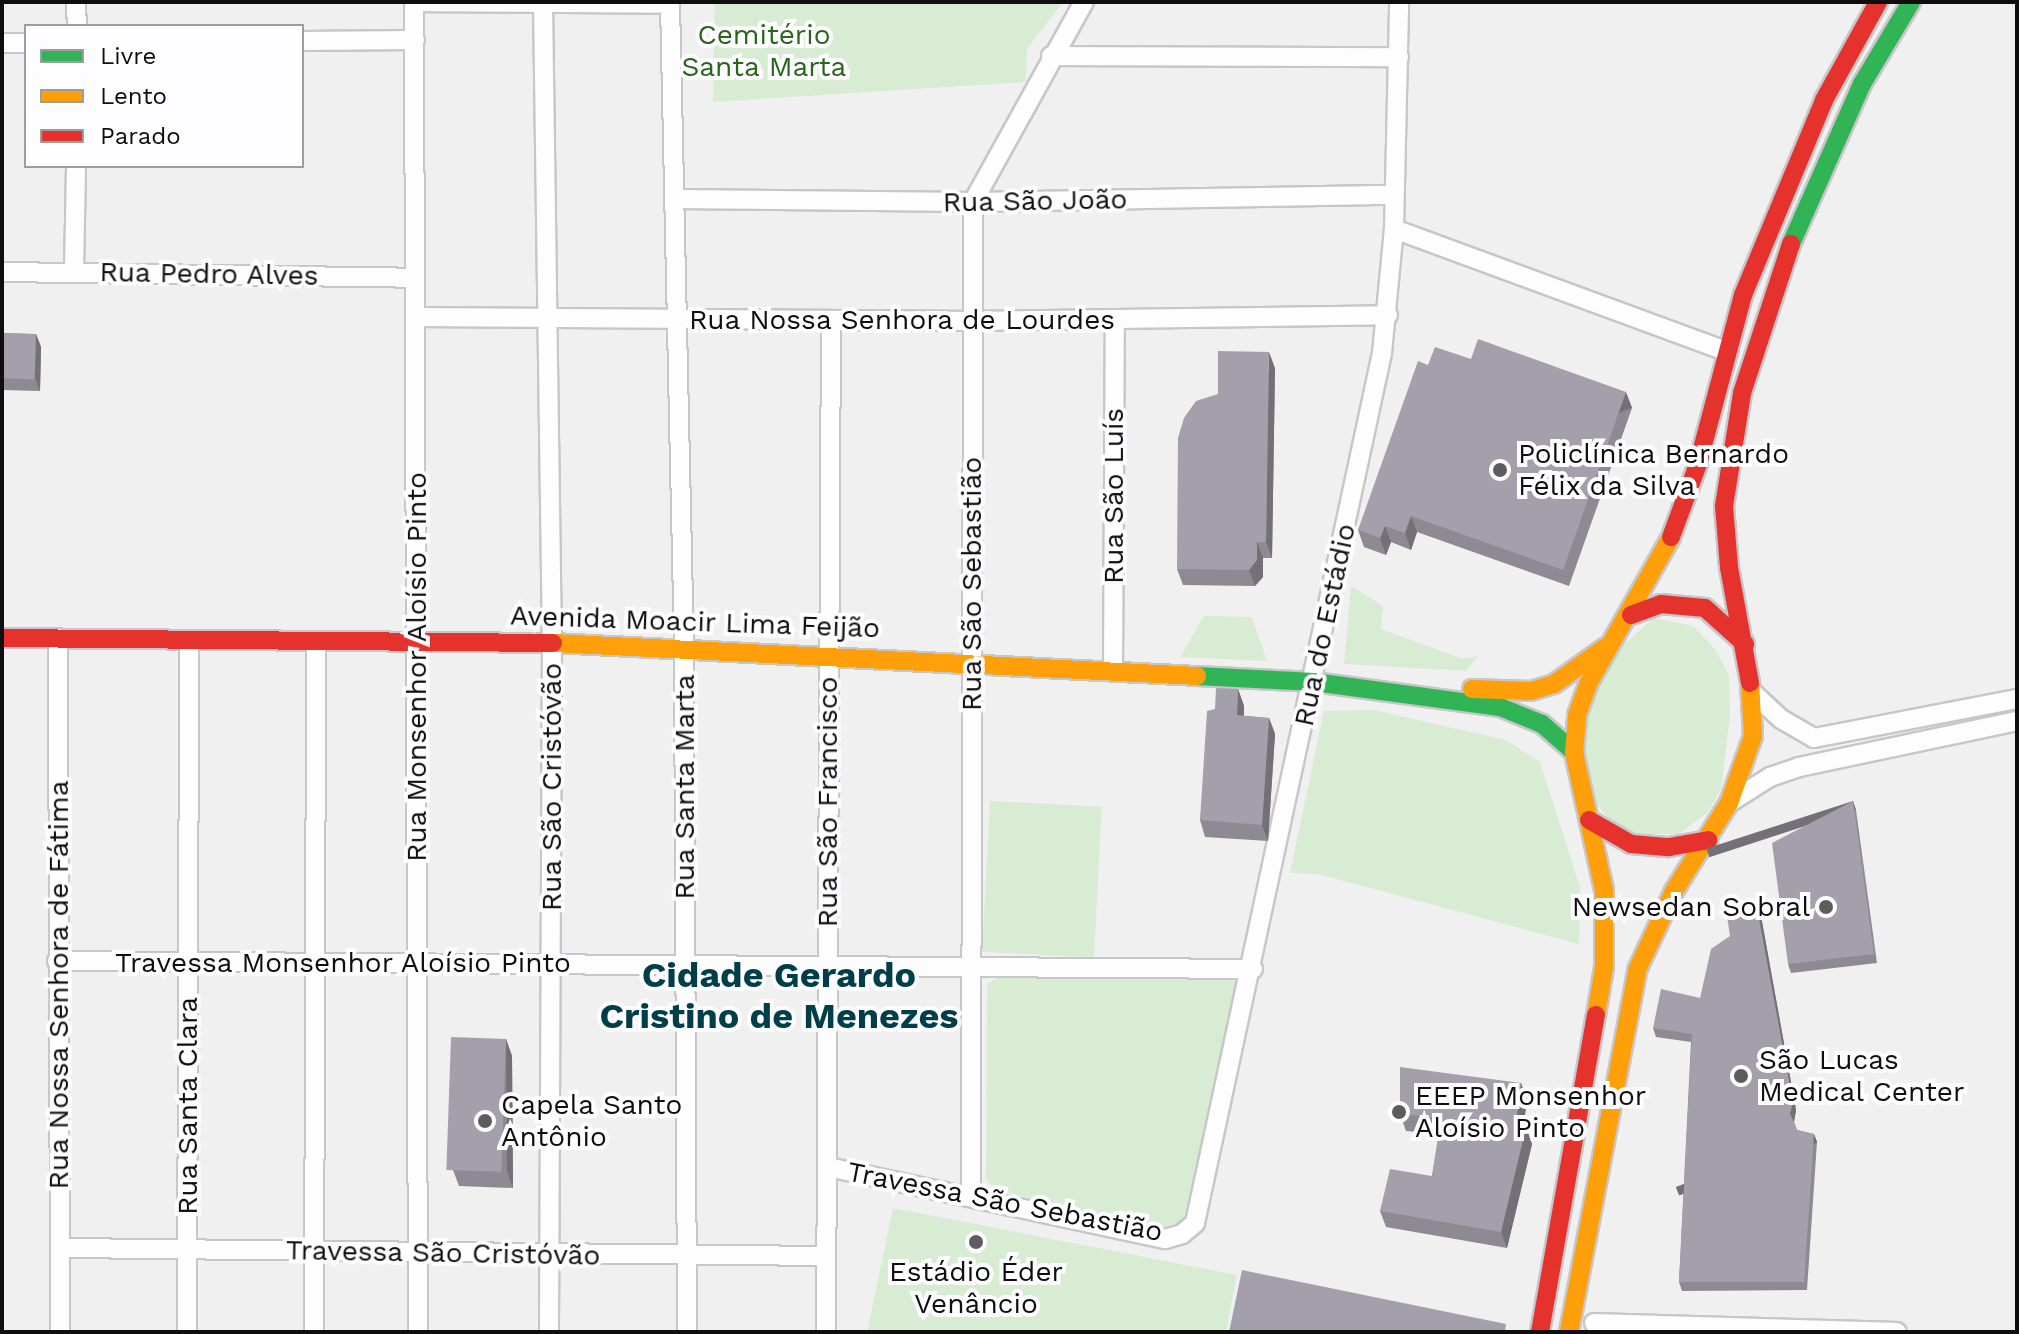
<!DOCTYPE html>
<meta charset="utf-8">
<style>
body{margin:0}
#map{position:relative;width:2019px;height:1334px;overflow:hidden;background:#f0f0f1;font-family:"Work Sans",sans-serif}
div>[style]{position:absolute}
.green>*{inset:0;background:#d7ecd3;transform-origin:0 0}
.roads{filter:drop-shadow(2px 0 #c7c6c8) drop-shadow(-2px 0 #c7c6c8) drop-shadow(0 2px #c7c6c8) drop-shadow(0 -2px #c7c6c8)}
.street>*{height:18px;margin:-9px;padding:0 9px;transform-origin:9px;border-radius:9px;background:#fdfdfd}
.fast>*{height:18px;margin:-9px;padding:0 9px;transform-origin:9px;border-radius:9px;background:#30b455}
.slow>*{height:18px;margin:-9px;padding:0 9px;transform-origin:9px;border-radius:9px;background:#ff9f0a}
.jam>*{height:18px;margin:-9px;padding:0 9px;transform-origin:9px;border-radius:9px;background:#e5322d}
.wall>*{inset:0;background:#8d8a93}
.shaded-wall>*{inset:0;background:#737078;transform-origin:0 0}
.building>*{inset:0;background:#a4a0ab;transform-origin:0 0}
.dots>*{width:22px;height:22px;translate:-50% -50%;box-sizing:border-box;border:4px solid #fdfcff;border-radius:50%}
span{translate:-50% -50%;white-space:nowrap;text-align:center;line-height:1.15;-webkit-text-stroke:8px #fdfcff;paint-order:stroke}
.park-label{font-size:28px;color:#2a651d}
.street-label{font-size:28px;color:#0e0e0f}
.poi-label{font-size:28px;color:#0e0e0f}
.left{translate:0 -50%;text-align:left}
.right{translate:-100% -50%;text-align:right}
.district-label{font-size:36px;color:#003f4a;font-weight:700}
.frame{position:absolute;inset:0;border:4px solid #0e0e0f;pointer-events:none}
.legend{position:absolute;left:24px;top:24px;width:280px;height:144px;box-sizing:border-box;background:#fdfcff;border:2px solid #9d9d9f;margin:0;padding:10px 14px;list-style:none;font-size:24px;color:#0e0e0f}
.legend li{display:flex;align-items:center;gap:16px;height:40px}
.legend b{width:40px;border:2px solid #9d9d9f}
</style>
<div id="map">
<div class="green">
<div style="clip-path:polygon(715px 2px,1063px 2px,1027px 49px,1026px 82px,713px 102px)"></div>
<div style="clip-path:polygon(1351px 586px,1383px 606px,1381px 629px,1463px 659px,1478px 656px,1466px 671px,1344px 664px)"></div>
<div style="clip-path:polygon(1204px 616px,1252px 617px,1267px 661px,1180px 657px)"></div>
<div style="clip-path:polygon(1654px 618px,1693px 626px,1715px 649px,1729px 675px,1730px 716px,1721px 789px,1708px 812px,1679px 834px,1634px 834px,1609px 819px,1593px 800px,1583px 748px,1587px 716px,1615px 652px)"></div>
<div style="clip-path:polygon(1374px 710px,1506px 740px,1540px 762px,1580px 887px,1579px 944px,1318px 874px,1290px 873px,1324px 711px)"></div>
<div style="left:990px;top:801px;width:112px;height:151px;rotate:3deg"></div>
<div style="clip-path:polygon(999px 977px,1234px 978px,1238px 994px,1192px 1213px,1169px 1230px,996px 1190px,986px 1179px,987px 984px)"></div>
<div style="clip-path:polygon(893px 1208px,1237px 1275px,1226px 1332px,867px 1332px)"></div>
</div>
<div class="roads">
<div class="street">
<div style="left:76px;top:2px;width:24px;rotate:88deg"></div>
<div style="left:414px;top:2px;width:1330px;rotate:89.83deg"></div>
<div style="left:414px;top:2px;width:256px;rotate:0.4deg"></div>
<div style="left:543px;top:2px;width:641px;rotate:89.2deg"></div>
<div style="left:552px;top:643px;width:689px;rotate:90.25deg"></div>
<div style="left:670px;top:2px;width:646px;rotate:88.76deg"></div>
<div style="left:684px;top:648px;width:684px;rotate:89.75deg"></div>
<div style="left:302px;top:41px;width:113px;rotate:-0.5deg"></div>
<div style="left:2px;top:43px;width:24px"></div>
<div style="left:1051px;top:56px;width:348px;rotate:0.2deg"></div>
<div style="left:676px;top:199px;width:297px;rotate:0.6deg"></div>
<div style="left:973px;top:202px;width:421px;rotate:-1deg"></div>
<div style="left:1394px;top:229px;width:356px;rotate:20.2deg"></div>
<div style="left:2px;top:272px;width:413px;rotate:0.8deg"></div>
<div style="left:74px;top:272px;width:106px;rotate:-88.9deg"></div>
<div style="left:416px;top:317px;width:555px;rotate:0.41deg"></div>
<div style="left:971px;top:321px;width:417px;rotate:-0.8deg"></div>
<div style="left:58px;top:638px;width:694px;rotate:89.83deg"></div>
<div style="left:1113px;top:671px;width:350px;rotate:-89.7deg"></div>
<div style="left:1752px;top:692px;width:40px;rotate:43deg"></div>
<div style="left:1781px;top:719px;width:38px;rotate:30deg"></div>
<div style="left:1814px;top:738px;width:207px;rotate:-10.9deg"></div>
<div style="left:1729px;top:803px;width:49px;rotate:-32.4deg"></div>
<div style="left:1770px;top:777px;width:31px;rotate:-19deg"></div>
<div style="left:1799px;top:767px;width:223px;rotate:-11.9deg"></div>
<div style="left:57px;top:961px;width:1196px;rotate:0.38deg"></div>
<div style="left:828px;top:1167px;width:345px;rotate:12.1deg"></div>
<div style="left:1165px;top:1239px;width:18px;rotate:-16deg"></div>
<div style="left:1182px;top:1234px;width:17px;rotate:-40deg"></div>
<div style="left:1195px;top:1223px;width:890px;rotate:-77.87deg"></div>
<div style="left:1382px;top:353px;width:125px;rotate:-84.5deg"></div>
<div style="left:1394px;top:229px;width:227px;rotate:-88.7deg"></div>
<div style="left:971px;top:1195px;width:993px;rotate:-89.88deg"></div>
<div style="left:973px;top:202px;width:229px;rotate:-61deg"></div>
<div style="left:62px;top:1248px;width:763px;rotate:0.6deg"></div>
<div style="left:1594px;top:1323px;width:303px;rotate:1.7deg"></div>
<div style="left:187px;top:1332px;width:692px;rotate:-89.83deg"></div>
<div style="left:314px;top:1332px;width:691px;rotate:-89.83deg"></div>
<div style="left:826px;top:1332px;width:1012px;rotate:-89.72deg"></div>
</div>
<div class="fast">
<div style="left:1791px;top:244px;width:175px;rotate:-66.1deg"></div>
<div style="left:1862px;top:84px;width:96px;rotate:-59.1deg"></div>
<div style="left:1197px;top:676px;width:117px;rotate:2.9deg"></div>
<div style="left:1314px;top:682px;width:188px;rotate:7.7deg"></div>
<div style="left:1500px;top:707px;width:45px;rotate:22deg"></div>
<div style="left:1542px;top:724px;width:43px;rotate:41.2deg"></div>
</div>
<div class="slow">
<div style="left:553px;top:643px;width:645px;rotate:2.93deg"></div>
<div style="left:1472px;top:689px;width:59px;rotate:1.9deg"></div>
<div style="left:1531px;top:691px;width:24px;rotate:-17deg"></div>
<div style="left:1554px;top:684px;width:64px;rotate:-35.4deg"></div>
<div style="left:1596px;top:1015px;width:49px;rotate:-80.5deg"></div>
<div style="left:1604px;top:967px;width:77px;rotate:-90deg"></div>
<div style="left:1604px;top:890px;width:141px;rotate:-102.3deg"></div>
<div style="left:1574px;top:752px;width:37px;rotate:-85deg"></div>
<div style="left:1577px;top:715px;width:33px;rotate:-70deg"></div>
<div style="left:1588px;top:684px;width:169px;rotate:-60.5deg"></div>
<div style="left:1569px;top:1332px;width:370px;rotate:-79.3deg"></div>
<div style="left:1638px;top:968px;width:85px;rotate:-64.9deg"></div>
<div style="left:1674px;top:891px;width:104px;rotate:-58deg"></div>
<div style="left:1729px;top:803px;width:71px;rotate:-70.3deg"></div>
<div style="left:1753px;top:736px;width:53px;rotate:-93.2deg"></div>
</div>
<div class="jam">
<div style="left:1671px;top:537px;width:78px;rotate:-69.7deg"></div>
<div style="left:1698px;top:464px;width:175px;rotate:-75.1deg"></div>
<div style="left:1743px;top:295px;width:211px;rotate:-67.4deg"></div>
<div style="left:1824px;top:100px;width:112px;rotate:-61.1deg"></div>
<div style="left:1631px;top:615px;width:32px;rotate:-20deg"></div>
<div style="left:1661px;top:604px;width:44px;rotate:5.2deg"></div>
<div style="left:1705px;top:608px;width:54px;rotate:42deg"></div>
<div style="left:2px;top:638px;width:551px;rotate:0.52deg"></div>
<div style="left:1750px;top:683px;width:118px;rotate:-100.3deg"></div>
<div style="left:1729px;top:567px;width:61px;rotate:-94.7deg"></div>
<div style="left:1724px;top:506px;width:114px;rotate:-80.9deg"></div>
<div style="left:1742px;top:393px;width:157px;rotate:-71.8deg"></div>
<div style="left:1589px;top:820px;width:48px;rotate:29.7deg"></div>
<div style="left:1631px;top:844px;width:38px;rotate:5deg"></div>
<div style="left:1669px;top:847px;width:40px;rotate:-10deg"></div>
<div style="left:1540px;top:1332px;width:322px;rotate:-80deg"></div>
</div>
</div>
<div class="wall">
<div style="clip-path:polygon(2px 333px,36px 334px,41px 347px,40px 391px,2px 390px)"></div>
<div style="clip-path:polygon(1471px 359px,1632px 408px,1569px 586px,1417px 532px,1411px 550px,1391px 542px,1386px 555px,1364px 547px,1358px 530px,1428px 365px)"></div>
<div style="clip-path:polygon(1275px 368px,1272px 558px,1263px 558px,1263px 577px,1255px 586px,1183px 585px,1177px 569px,1218px 394px)"></div>
<div style="clip-path:polygon(1238px 689px,1244px 706px,1244px 716px,1269px 718px,1275px 734px,1268px 841px,1205px 837px,1200px 820px,1215px 709px)"></div>
<div style="clip-path:polygon(1853px 801px,1856px 810px,1877px 963px,1791px 973px,1788px 964px)"></div>
<div style="clip-path:polygon(1757px 908px,1761px 916px,1796px 1110px,1794px 1122px,1797px 1130px,1814px 1134px,1817px 1142px,1807px 1290px,1682px 1291px,1679px 1282px,1691px 1042px,1656px 1037px,1653px 1028px,1700px 998px)"></div>
<div style="clip-path:polygon(506px 1039px,512px 1056px,513px 1188px,459px 1186px,453px 1170px)"></div>
<div style="clip-path:polygon(1521px 1083px,1527px 1100px,1523px 1126px,1532px 1144px,1507px 1248px,1386px 1227px,1380px 1211px,1432px 1176px,1439px 1134px,1406px 1131px,1400px 1114px)"></div>
</div>
<div class="shaded-wall">
<div style="clip-path:polygon(36px 334px,41px 347px,40px 391px,35px 378px)"></div>
<div style="clip-path:polygon(1269px 352px,1275px 368px,1272px 558px,1266px 542px)"></div>
<div style="left:1626px;top:392px;width:17px;height:189px;rotate:69deg"></div>
<div style="clip-path:polygon(1411px 516px,1417px 532px,1411px 550px,1405px 533px)"></div>
<div style="clip-path:polygon(1385px 526px,1391px 542px,1386px 555px,1380px 538px)"></div>
<div style="clip-path:polygon(1257px 542px,1263px 558px,1263px 577px,1255px 586px,1249px 570px)"></div>
<div style="clip-path:polygon(1238px 689px,1244px 706px,1243px 731px,1237px 715px)"></div>
<div style="clip-path:polygon(1269px 718px,1275px 734px,1268px 841px,1262px 825px)"></div>
<div style="left:1853px;top:801px;width:9px;height:154px;rotate:72deg"></div>
<div style="clip-path:polygon(1757px 908px,1761px 916px,1796px 1110px,1794px 1122px,1790px 1114px)"></div>
<div style="clip-path:polygon(506px 1039px,512px 1056px,513px 1188px,507px 1171px)"></div>
<div style="clip-path:polygon(1521px 1083px,1527px 1100px,1522px 1138px,1516px 1122px)"></div>
<div style="clip-path:polygon(1526px 1127px,1532px 1144px,1507px 1248px,1501px 1232px)"></div>
<div style="left:1814px;top:1134px;width:9px;height:148px;rotate:69deg"></div>
</div>
<div class="building">
<div style="left:2px;top:333px;width:34px;height:45px;rotate:2deg"></div>
<div style="clip-path:polygon(1478px 339px,1626px 392px,1563px 570px,1411px 516px,1405px 533px,1385px 526px,1380px 538px,1358px 530px,1418px 361px,1428px 365px,1435px 347px,1471px 359px)"></div>
<div style="clip-path:polygon(1218px 351px,1269px 352px,1266px 542px,1257px 542px,1257px 560px,1249px 570px,1177px 569px,1178px 438px,1184px 418px,1196px 401px,1218px 394px)"></div>
<div style="clip-path:polygon(1216px 688px,1238px 689px,1237px 715px,1269px 718px,1262px 825px,1200px 820px,1207px 711px,1215px 709px)"></div>
<div style="clip-path:polygon(1853px 801px,1874px 954px,1788px 964px,1772px 843px)"></div>
<div style="clip-path:polygon(1757px 908px,1793px 1102px,1790px 1114px,1797px 1130px,1814px 1134px,1804px 1282px,1679px 1282px,1692px 1034px,1653px 1028px,1661px 989px,1700px 998px,1711px 949px,1730px 936px,1727px 916px)"></div>
<div style="left:451px;top:1037px;width:55px;height:133px;rotate:2deg"></div>
<div style="clip-path:polygon(1400px 1067px,1521px 1083px,1516px 1122px,1526px 1127px,1501px 1232px,1380px 1211px,1390px 1169px,1432px 1176px,1441px 1118px,1400px 1114px)"></div>
<div style="clip-path:polygon(1242px 1270px,1506px 1324px,1505px 1332px,1229px 1332px)"></div>
</div>
<div class="dots">
<div style="left:1500px;top:470px;background:#5d5d5e"></div>
<div style="left:1826px;top:907px;background:#5d5d5e"></div>
<div style="left:1741px;top:1076px;background:#5d5d5e"></div>
<div style="left:1399px;top:1112px;background:#5d5d5e"></div>
<div style="left:485px;top:1121px;background:#5d5d5e"></div>
<div style="left:976px;top:1242px;background:#5d5d5e"></div>
</div>
<div class="park-label">
<span style="left:764px;top:51px">Cemitério<br>Santa Marta</span>
</div>
<div class="street-label">
<span style="left:1035px;top:201px;rotate:-1deg">Rua São João</span>
<span style="left:209px;top:274px;rotate:1deg">Rua Pedro Alves</span>
<span style="left:902px;top:320px">Rua Nossa Senhora de Lourdes</span>
<span style="left:1114px;top:496px;rotate:-90deg">Rua São Luís</span>
<span style="left:972px;top:584px;rotate:-90deg">Rua São Sebastião</span>
<span style="left:695px;top:622px;rotate:2deg">Avenida Moacir Lima Feijão</span>
<span style="left:1325px;top:625px;rotate:-78deg">Rua do Estádio</span>
<span style="left:417px;top:667px;rotate:-90deg">Rua Monsenhor Aloísio Pinto</span>
<span style="left:552px;top:787px;rotate:-90deg">Rua São Cristóvão</span>
<span style="left:685px;top:787px;rotate:-90deg">Rua Santa Marta</span>
<span style="left:828px;top:802px;rotate:-90deg">Rua São Francisco</span>
<span style="left:343px;top:963px">Travessa Monsenhor Aloísio Pinto</span>
<span style="left:59px;top:985px;rotate:-90deg">Rua Nossa Senhora de Fátima</span>
<span style="left:188px;top:1106px;rotate:-90deg">Rua Santa Clara</span>
<span style="left:1005px;top:1202px;rotate:11deg">Travessa São Sebastião</span>
<span style="left:443px;top:1253px;rotate:1deg">Travessa São Cristóvão</span>
</div>
<div class="poi-label">
<span class="left" style="left:1518px;top:470px">Policlínica Bernardo<br>Félix da Silva</span>
<span class="right" style="left:1810px;top:907px">Newsedan Sobral</span>
<span class="left" style="left:1759px;top:1076px">São Lucas<br>Medical Center</span>
<span class="left" style="left:1415px;top:1112px">EEEP Monsenhor<br>Aloísio Pinto</span>
<span class="left" style="left:501px;top:1121px">Capela Santo<br>Antônio</span>
<span style="left:976px;top:1288px">Estádio Éder<br>Venâncio</span>
</div>
<div class="district-label">
<span style="left:779px;top:996px">Cidade Gerardo<br>Cristino de Menezes</span>
</div>
<div class="frame"></div>
<ul class="legend">
<li><b style="height:10px;background:#30b455"></b>Livre</li>
<li><b style="height:10px;background:#ff9f0a"></b>Lento</li>
<li><b style="height:10px;background:#e5322d"></b>Parado</li>
</ul>
</div>
